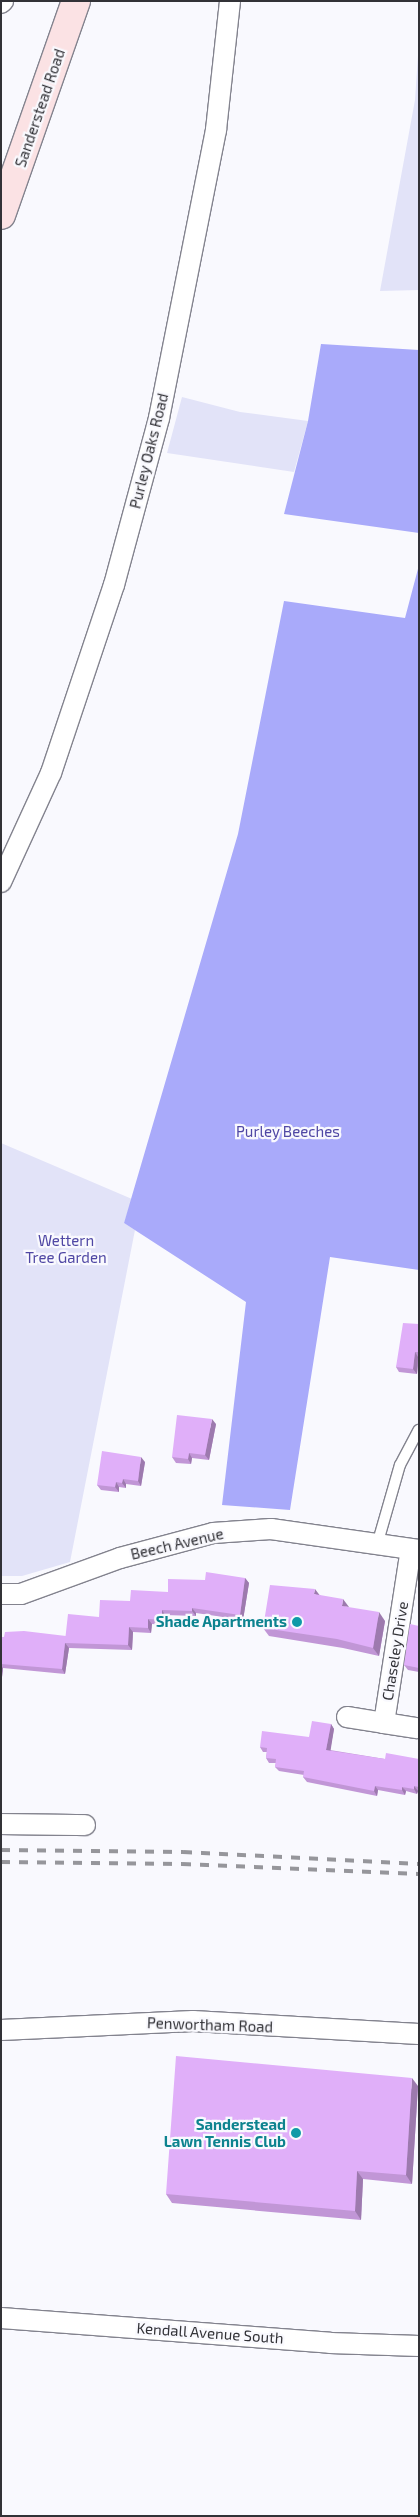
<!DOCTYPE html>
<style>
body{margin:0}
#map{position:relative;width:420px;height:2517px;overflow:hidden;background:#f9f9fe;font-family:"Exo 2",sans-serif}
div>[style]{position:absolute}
.green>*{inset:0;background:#e2e3f8}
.forest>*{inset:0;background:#a9aafa}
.roads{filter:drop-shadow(1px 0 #83838e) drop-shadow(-1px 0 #83838e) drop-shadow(0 1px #83838e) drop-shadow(0 -1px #83838e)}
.service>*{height:10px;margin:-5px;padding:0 5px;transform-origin:5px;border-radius:5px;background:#fff}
.minor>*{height:20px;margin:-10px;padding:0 10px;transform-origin:10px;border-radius:10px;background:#fff}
.secondary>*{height:28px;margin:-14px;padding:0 14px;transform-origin:14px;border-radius:14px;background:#fbe2e4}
.rail>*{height:4px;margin-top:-2px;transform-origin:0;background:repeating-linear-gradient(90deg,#96969b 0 9px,transparent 0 18px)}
.wall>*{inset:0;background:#c196d6}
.shaded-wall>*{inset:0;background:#9d7aae}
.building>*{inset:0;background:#e0aff9}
.dots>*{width:14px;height:14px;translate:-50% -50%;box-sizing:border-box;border:2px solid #f9f9fe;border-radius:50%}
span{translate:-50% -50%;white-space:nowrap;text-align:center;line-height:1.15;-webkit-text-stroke:4.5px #f9f9fe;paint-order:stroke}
.street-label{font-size:15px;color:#323237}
.park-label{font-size:15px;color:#4f47a4}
.culture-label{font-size:15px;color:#0d838f;font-weight:700}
.right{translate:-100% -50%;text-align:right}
.frame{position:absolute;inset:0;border:2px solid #323237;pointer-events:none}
</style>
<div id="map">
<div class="green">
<div style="clip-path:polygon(419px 40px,419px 290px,380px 291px,415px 100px)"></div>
<div style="clip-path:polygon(182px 397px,240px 412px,308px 421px,294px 472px,167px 453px)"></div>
<div style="clip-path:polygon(1px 1143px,132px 1199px,124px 1223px,135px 1230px,70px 1562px,22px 1576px,1px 1576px)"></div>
</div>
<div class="forest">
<div style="clip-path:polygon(321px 344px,419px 350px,419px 533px,284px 514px,308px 421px)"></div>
<div style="clip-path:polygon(419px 565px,419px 1270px,330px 1257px,290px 1510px,222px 1505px,246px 1302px,124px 1223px,238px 834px,284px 601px,405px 618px)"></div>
</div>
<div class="roads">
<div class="service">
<div style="left:377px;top:1545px;width:83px;rotate:-74deg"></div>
<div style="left:400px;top:1465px;width:40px;rotate:-62deg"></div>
</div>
<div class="minor">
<div style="left:1px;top:3px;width:3px;rotate:-45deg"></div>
<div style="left:1px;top:882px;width:120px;rotate:-65.4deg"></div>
<div style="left:51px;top:773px;width:198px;rotate:-71.5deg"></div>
<div style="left:114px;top:585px;width:173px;rotate:-74.9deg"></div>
<div style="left:159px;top:418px;width:294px;rotate:-78.8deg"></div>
<div style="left:216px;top:130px;width:130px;rotate:-83.8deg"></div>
<div style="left:1px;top:1594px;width:20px"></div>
<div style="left:21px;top:1594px;width:105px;rotate:-20deg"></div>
<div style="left:120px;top:1558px;width:96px;rotate:-15deg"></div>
<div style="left:213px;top:1533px;width:58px;rotate:-3.9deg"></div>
<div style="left:271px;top:1529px;width:149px;rotate:8.1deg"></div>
<div style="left:347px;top:1717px;width:37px;rotate:9deg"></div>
<div style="left:384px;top:1723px;width:176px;rotate:-81.2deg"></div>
<div style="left:384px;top:1723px;width:33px;rotate:9deg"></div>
<div style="left:1px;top:1824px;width:84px;rotate:0.7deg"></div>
<div style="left:1px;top:2030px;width:192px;rotate:-2.7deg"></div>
<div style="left:193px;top:2021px;width:226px;rotate:3.3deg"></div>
<div style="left:1px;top:2318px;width:330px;rotate:4.3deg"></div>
<div style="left:330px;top:2343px;width:89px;rotate:1.9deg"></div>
</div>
<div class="secondary">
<div style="left:1px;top:215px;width:227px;rotate:-70.7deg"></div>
</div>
</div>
<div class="rail">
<div style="left:1px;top:1850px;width:182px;rotate:0.6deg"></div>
<div style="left:183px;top:1852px;width:236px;rotate:2.9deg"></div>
<div style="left:1px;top:1862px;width:181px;rotate:0.6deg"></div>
<div style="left:182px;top:1864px;width:237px;rotate:2.4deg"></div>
</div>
<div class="wall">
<div style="clip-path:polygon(419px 1324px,419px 1357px,417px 1374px,399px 1372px,396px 1367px)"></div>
<div style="clip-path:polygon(216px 1424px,209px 1460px,192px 1458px,191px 1464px,176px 1463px,172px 1457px)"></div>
<div style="clip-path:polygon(145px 1462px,141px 1486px,126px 1484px,126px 1488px,119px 1487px,119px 1492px,101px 1490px,97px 1485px)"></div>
<div style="clip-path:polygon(245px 1578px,249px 1583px,243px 1620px,196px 1613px,196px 1616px,165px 1615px,165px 1625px,152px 1624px,151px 1633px,133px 1632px,132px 1650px,69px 1648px,65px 1674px,3px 1668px,2px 1677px,1px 1677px,1px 1637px,66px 1636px,130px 1601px,168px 1592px,205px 1580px)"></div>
<div style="clip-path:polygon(319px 1595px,349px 1608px,385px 1621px,379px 1656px,343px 1648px,269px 1636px,263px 1628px)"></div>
<div style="clip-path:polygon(419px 1626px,419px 1672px,408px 1670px,404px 1665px)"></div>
<div style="clip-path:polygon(331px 1724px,334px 1729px,330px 1750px,385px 1759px,419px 1759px,419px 1791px,418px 1791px,417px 1794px,406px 1791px,405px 1795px,378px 1790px,377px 1796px,307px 1782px,303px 1777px,304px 1775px,279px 1771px,275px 1767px,276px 1763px,269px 1763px,266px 1758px,267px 1752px,263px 1752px,260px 1747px,309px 1737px)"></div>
<div style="clip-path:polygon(418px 2086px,412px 2184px,363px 2179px,361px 2220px,172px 2203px,166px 2194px)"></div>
</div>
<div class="shaded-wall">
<div style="clip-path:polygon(415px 1352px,418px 1357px,417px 1374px,413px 1369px)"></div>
<div style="clip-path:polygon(212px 1419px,216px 1424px,209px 1460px,205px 1455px)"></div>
<div style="clip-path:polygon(189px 1453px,192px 1458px,191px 1464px,188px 1459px)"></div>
<div style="clip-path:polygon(141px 1457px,145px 1462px,141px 1486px,138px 1481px)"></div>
<div style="clip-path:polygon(123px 1479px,126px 1484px,126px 1488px,122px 1483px)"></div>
<div style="clip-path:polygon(116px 1482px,119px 1487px,119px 1492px,115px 1487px)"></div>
<div style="clip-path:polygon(245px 1578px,249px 1583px,243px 1620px,240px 1615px)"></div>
<div style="clip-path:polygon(315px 1589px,321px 1597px,314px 1594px)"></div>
<div style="clip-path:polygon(343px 1599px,349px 1607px,342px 1606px)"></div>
<div style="clip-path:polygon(192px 1608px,196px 1613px,196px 1616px,192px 1611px)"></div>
<div style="clip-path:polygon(162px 1610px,165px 1615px,165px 1625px,162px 1620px)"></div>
<div style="clip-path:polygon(379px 1612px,385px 1621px,379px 1656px,373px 1648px)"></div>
<div style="clip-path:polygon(148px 1619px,152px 1624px,151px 1633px,148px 1628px)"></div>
<div style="clip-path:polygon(129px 1627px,133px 1632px,132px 1650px,128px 1645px)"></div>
<div style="clip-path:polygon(65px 1643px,69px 1648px,65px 1674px,62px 1669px)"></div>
<div style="clip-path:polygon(1px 1666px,3px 1668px,2px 1677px,1px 1676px)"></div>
<div style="clip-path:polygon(331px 1724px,334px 1729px,330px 1754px,326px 1750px)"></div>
<div style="clip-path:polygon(375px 1786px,378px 1790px,377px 1796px,374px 1791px)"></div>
<div style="clip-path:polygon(414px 1786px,418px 1791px,417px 1794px,414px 1789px)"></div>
<div style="clip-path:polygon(402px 1787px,406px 1791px,405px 1795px,402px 1790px)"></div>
<div style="clip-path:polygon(412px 2078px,418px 2086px,412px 2184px,406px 2175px)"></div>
<div style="clip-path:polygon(357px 2171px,363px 2179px,361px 2220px,355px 2211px)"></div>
</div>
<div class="building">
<div style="clip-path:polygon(403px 1323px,419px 1324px,419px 1352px,415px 1352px,413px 1369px,396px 1367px)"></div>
<div style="clip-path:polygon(177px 1415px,212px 1419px,205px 1455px,189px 1453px,188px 1459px,172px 1457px)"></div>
<div style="clip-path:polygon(102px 1451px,141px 1457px,138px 1481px,123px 1479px,122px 1483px,116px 1482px,115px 1487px,97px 1485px)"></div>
<div style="clip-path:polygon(206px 1572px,245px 1578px,240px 1615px,192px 1608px,192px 1611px,162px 1610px,162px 1620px,148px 1619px,148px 1628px,129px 1627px,128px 1645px,65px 1643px,62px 1669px,1px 1664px,1px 1637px,4px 1637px,5px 1632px,24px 1631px,66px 1636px,65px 1641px,68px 1614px,99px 1617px,100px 1600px,130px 1601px,131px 1590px,168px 1592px,168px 1579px,205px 1580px)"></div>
<div style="clip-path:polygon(270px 1585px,315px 1589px,314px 1594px,343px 1599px,342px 1606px,379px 1612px,373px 1648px,337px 1639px,263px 1628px)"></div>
<div style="clip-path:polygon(410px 1624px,419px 1626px,419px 1668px,404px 1665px)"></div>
<div style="clip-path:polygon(312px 1721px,331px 1724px,326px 1750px,385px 1759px,386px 1753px,419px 1759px,419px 1787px,414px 1786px,414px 1789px,402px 1787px,402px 1790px,375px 1786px,374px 1791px,303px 1777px,304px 1771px,275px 1767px,276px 1759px,266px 1758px,267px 1748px,260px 1747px,262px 1731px,309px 1737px)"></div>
<div style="clip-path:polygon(176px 2056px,412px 2078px,406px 2175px,357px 2171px,355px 2211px,166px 2194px)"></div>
</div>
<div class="dots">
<div style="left:297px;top:1622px;background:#0f9aa8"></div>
<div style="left:296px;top:2133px;background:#0f9aa8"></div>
</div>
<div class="street-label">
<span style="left:40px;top:108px;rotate:-71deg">Sanderstead Road</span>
<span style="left:149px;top:451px;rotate:-76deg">Purley Oaks Road</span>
<span style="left:177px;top:1544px;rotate:-13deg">Beech Avenue</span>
<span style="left:395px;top:1651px;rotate:-81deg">Chaseley Drive</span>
<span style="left:210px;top:2025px;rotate:2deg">Penwortham Road</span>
<span style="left:210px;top:2333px;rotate:4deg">Kendall Avenue South</span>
</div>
<div class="park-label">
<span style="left:288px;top:1132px">Purley Beeches</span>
<span style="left:66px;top:1249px">Wettern<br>Tree Garden</span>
</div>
<div class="culture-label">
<span class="right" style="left:287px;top:1622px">Shade Apartments</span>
<span class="right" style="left:286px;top:2133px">Sanderstead<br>Lawn Tennis Club</span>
</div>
<div class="frame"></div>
</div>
